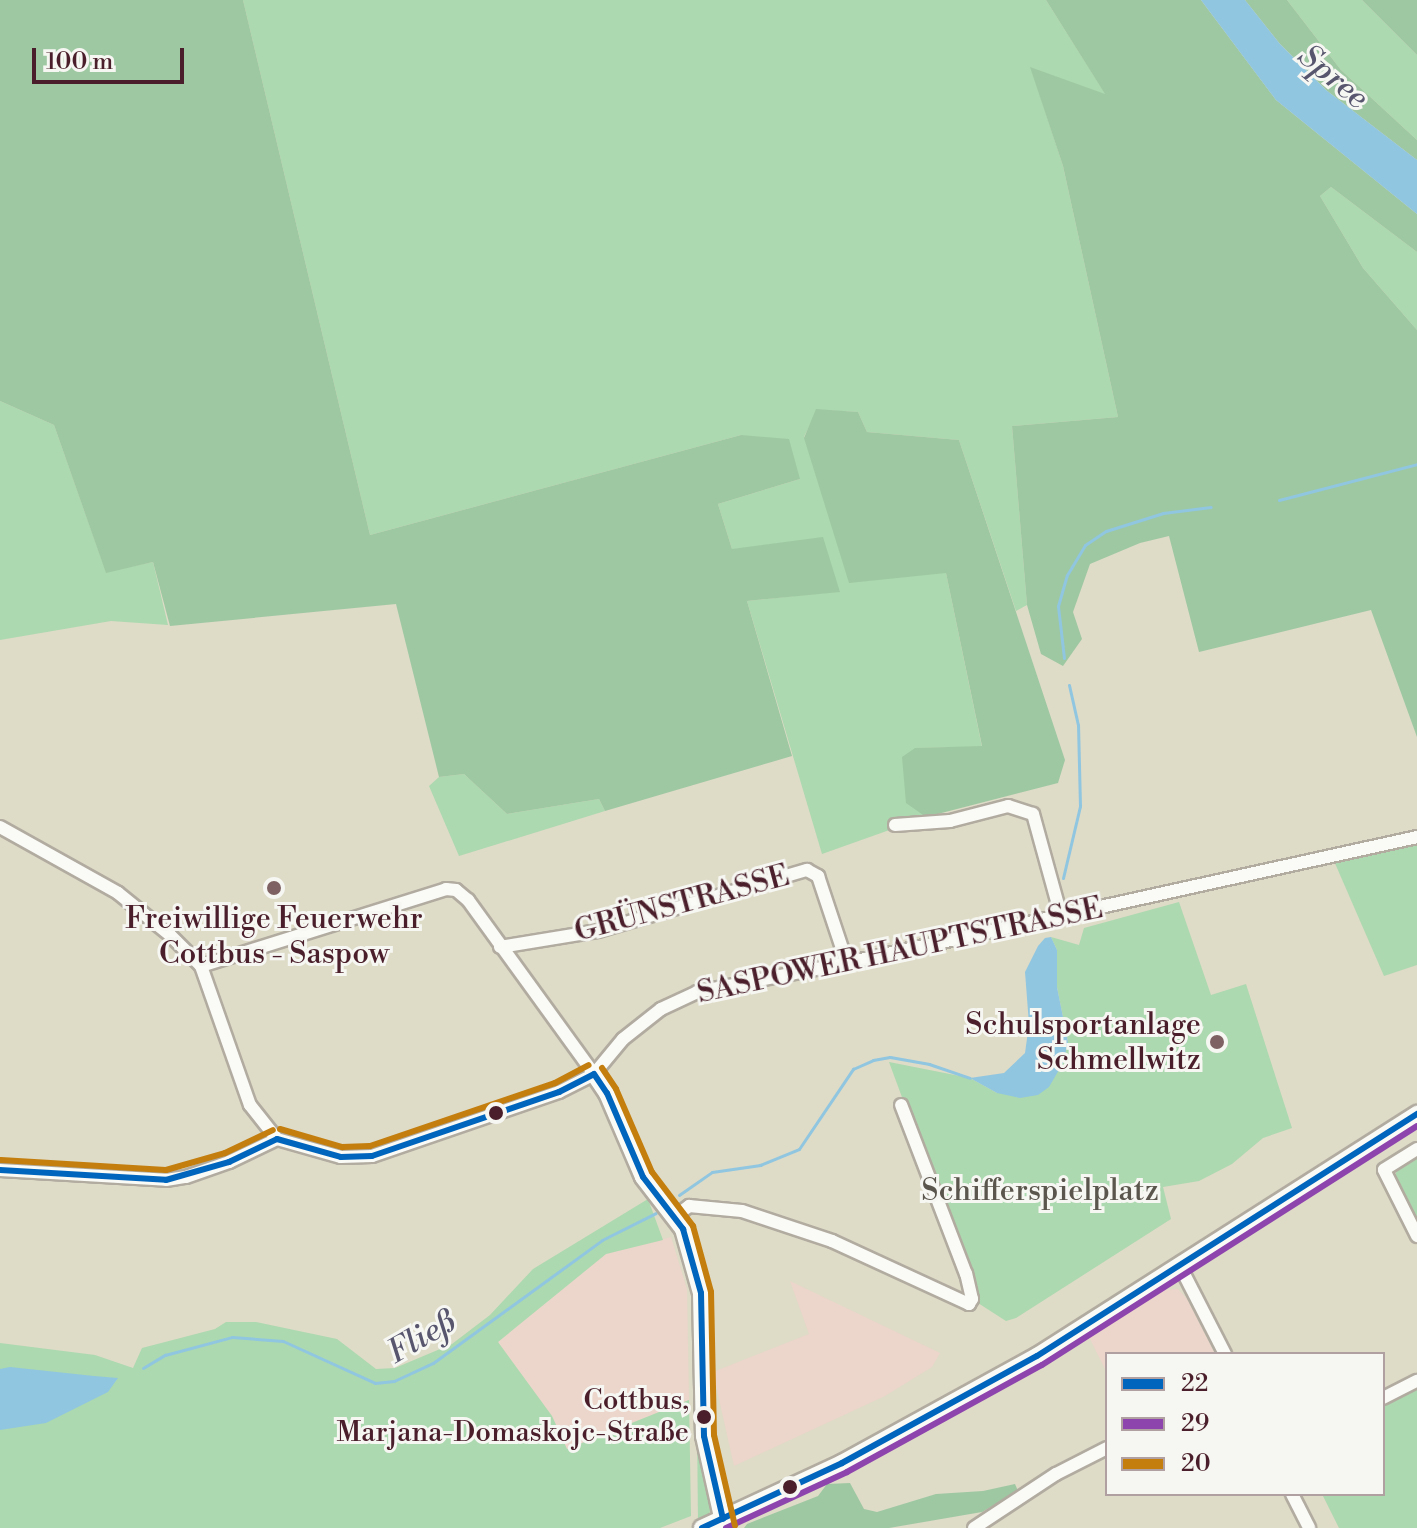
<!DOCTYPE html>
<meta charset="utf-8">
<style>
body{margin:0}
#map{position:relative;width:1417px;height:1528px;overflow:hidden;background:#dedbc7;font-family:"Libre Bodoni",serif}
div>[style]{position:absolute}
.built>*{inset:0;background:#ecd5cb}
.green>*{inset:0;background:#acd9af}
.forest>*{inset:0;background:#9ec8a2}
.water>*{inset:0;background:#90c6e0}
.stream>*{height:3px;margin:-1.5px;padding:0 1.5px;transform-origin:1.5px;border-radius:1.5px;background:#90c6e0}
.roads{filter:drop-shadow(2px 0 #b1aba0) drop-shadow(-2px 0 #b1aba0) drop-shadow(0 2px #b1aba0) drop-shadow(0 -2px #b1aba0)}
.minor>*{height:12px;margin:-6px;padding:0 6px;transform-origin:6px;border-radius:6px;background:#fafaf7}
.tertiary>*{height:16px;margin:-8px;padding:0 8px;transform-origin:8px;border-radius:8px;background:#fafaf7}
.bus-1>*{height:6px;margin:-3px;padding:0 3px;transform-origin:3px;border-radius:3px;background:#0065bd}
.bus-2>*{height:6px;margin:-3px;padding:0 3px;transform-origin:3px;border-radius:3px;background:#8e44ad}
.bus-3>*{height:6px;margin:-3px;padding:0 3px;transform-origin:3px;border-radius:3px;background:#c37e0d}
.dots>*{width:22px;height:22px;translate:-50% -50%;box-sizing:border-box;border:4px solid #f6f6f2;border-radius:50%}
span{translate:-50% -50%;white-space:nowrap;text-align:center;line-height:1.15;-webkit-text-stroke:6px #f6f6f2;paint-order:stroke}
.bus-label{font-size:28px;color:#4a1f2b}
.right{translate:-100% -50%;text-align:right}
.street-label{font-size:30px;color:#4a1f2b}
.poi-label{font-size:30px;color:#4a1f2b}
.park-label{font-size:30px;color:#5b564d}
.water-label{font-size:32px;color:#57566e;font-style:italic}
.legend{position:absolute;left:1105px;top:1352px;width:280px;height:144px;box-sizing:border-box;background:#f6f6f2;border:2px solid #b1a0a2;margin:0;padding:10px 14px;list-style:none;font-size:24px;color:#4a1f2b}
.legend li{display:flex;align-items:center;gap:16px;height:40px}
.legend b{width:40px;border:2px solid #b1a0a2}
.scale{position:absolute;left:32px;top:48px;width:152px;height:36px;box-sizing:border-box;border:4px solid #4a1f2b;border-top:0;padding-left:10px;font-size:24px;line-height:28px;white-space:nowrap;color:#4a1f2b;-webkit-text-stroke:6px #f6f6f2;paint-order:stroke}
</style>
<div id="map">
<div class="built">
<div style="clip-path:polygon(671px 1237px,687px 1289px,689px 1400px,567px 1449px,552px 1416px,498px 1342px,606px 1254px)"></div>
<div style="clip-path:polygon(790px 1281px,940px 1353px,932px 1367px,885px 1396px,734px 1466px,713px 1372px,809px 1334px)"></div>
<div style="clip-path:polygon(1178px 1289px,1187px 1299px,1215px 1354px,1107px 1354px,1107px 1373px,1088px 1335px,1163px 1290px)"></div>
</div>
<div class="green">
<div style="clip-path:polygon(243px 0,1046px 0,1106px 95px,1031px 68px,1063px 166px,1118px 417px,1012px 426px,1027px 605px,1016px 611px,959px 440px,867px 432px,858px 412px,817px 410px,804px 437px,946px 573px,982px 747px,915px 748px,926px 817px,822px 854px,747px 601px,840px 591px,732px 549px,718px 504px,800px 479px,741px 435px,370px 535px)"></div>
<div style="clip-path:polygon(1287px 0,1362px 0,1417px 55px,1417px 140px,1341px 70px)"></div>
<div style="clip-path:polygon(1331px 187px,1417px 252px,1417px 330px,1363px 268px,1320px 196px)"></div>
<div style="clip-path:polygon(0 401px,54px 425px,106px 572px,153px 562px,168px 625px,111px 621px,0 640px)"></div>
<div style="clip-path:polygon(464px 774px,507px 814px,599px 799px,605px 811px,459px 856px,429px 786px,439px 777px)"></div>
<div style="clip-path:polygon(1417px 842px,1417px 965px,1384px 976px,1334px 861px)"></div>
<div style="clip-path:polygon(1179px 902px,1211px 995px,1246px 984px,1292px 1128px,1263px 1138px,1232px 1164px,1199px 1181px,1163px 1187px,1171px 1219px,1016px 1318px,1006px 1321px,978px 1303px,889px 1062px,970px 1078px,997px 1093px,1068px 1042px,1057px 987px,1057px 950px,1051px 937px,1079px 945px,1084px 928px)"></div>
<div style="clip-path:polygon(1417px 1157px,1417px 1227px,1394px 1181px,1397px 1169px)"></div>
<div style="clip-path:polygon(648px 1199px,663px 1240px,606px 1254px,498px 1342px,552px 1416px,567px 1449px,689px 1400px,691px 1516px,660px 1528px,0 1528px,0 1343px,95px 1355px,133px 1368px,142px 1348px,215px 1329px,226px 1322px,256px 1322px,337px 1339px,376px 1369px,395px 1368px,452px 1344px,490px 1315px,533px 1269px)"></div>
<div style="clip-path:polygon(1417px 1389px,1417px 1528px,1339px 1528px,1322px 1494px,1383px 1494px,1383px 1406px)"></div>
<div style="clip-path:polygon(697px 1424px,713px 1504px,708px 1516px,698px 1522px)"></div>
</div>
<div class="forest">
<div style="clip-path:polygon(0 0,243px 0,370px 535px,741px 435px,789px 439px,800px 479px,718px 504px,732px 549px,823px 537px,840px 592px,747px 601px,792px 756px,605px 811px,599px 799px,507px 814px,464px 774px,439px 777px,396px 604px,170px 626px,153px 562px,106px 573px,54px 425px,0 401px)"></div>
<div style="clip-path:polygon(1046px 0,1201px 0,1276px 100px,1417px 214px,1417px 252px,1331px 187px,1320px 196px,1363px 268px,1417px 330px,1417px 737px,1371px 610px,1199px 652px,1169px 536px,1140px 543px,1090px 564px,1073px 612px,1082px 639px,1063px 666px,1041px 654px,1027px 605px,1012px 426px,1118px 417px,1063px 166px,1030px 67px,1105px 94px)"></div>
<div style="clip-path:polygon(1245px 0,1287px 0,1341px 70px,1417px 140px,1417px 160px,1326px 90px,1280px 44px)"></div>
<div style="clip-path:polygon(1362px 0,1417px 0,1417px 55px)"></div>
<div style="clip-path:polygon(816px 409px,858px 412px,867px 432px,959px 440px,1065px 760px,1058px 783px,926px 817px,906px 803px,902px 757px,915px 748px,982px 746px,946px 573px,849px 583px,804px 438px)"></div>
<div style="clip-path:polygon(850px 1483px,864px 1509px,877px 1512px,936px 1494px,983px 1491px,1015px 1484px,1018px 1491px,982px 1512px,889px 1528px,744px 1528px,747px 1524px,818px 1496px,827px 1484px)"></div>
</div>
<div class="water">
<div style="clip-path:polygon(1201px 0,1245px 0,1280px 44px,1326px 90px,1417px 160px,1417px 214px,1276px 100px)"></div>
<div style="clip-path:polygon(1051px 937px,1057px 950px,1057px 987px,1068px 1042px,1063px 1063px,1049px 1087px,1038px 1095px,1020px 1098px,997px 1093px,970px 1078px,1004px 1073px,1025px 1053px,1029px 1024px,1025px 972px,1038px 946px,1045px 938px)"></div>
<div style="clip-path:polygon(10px 1367px,94px 1376px,118px 1378px,108px 1392px,46px 1423px,0 1430px,0 1369px)"></div>
</div>
<div class="stream">
<div style="left:1279px;top:500px;width:143px;rotate:-14.6deg"></div>
<div style="left:1064px;top:658px;width:52px;rotate:-96.6deg"></div>
<div style="left:1058px;top:606px;width:32px;rotate:-74deg"></div>
<div style="left:1067px;top:575px;width:35px;rotate:-59deg"></div>
<div style="left:1085px;top:545px;width:25px;rotate:-34deg"></div>
<div style="left:1106px;top:531px;width:60px;rotate:-17.5deg"></div>
<div style="left:1163px;top:513px;width:48px;rotate:-7.1deg"></div>
<div style="left:1063px;top:878px;width:74px;rotate:-76.7deg"></div>
<div style="left:1080px;top:806px;width:81px;rotate:-91.4deg"></div>
<div style="left:1078px;top:725px;width:41px;rotate:-102.7deg"></div>
<div style="left:679px;top:1195px;width:40px;rotate:-34.9deg"></div>
<div style="left:712px;top:1172px;width:49px;rotate:-8.3deg"></div>
<div style="left:760px;top:1165px;width:42px;rotate:-22.3deg"></div>
<div style="left:799px;top:1149px;width:97px;rotate:-56deg"></div>
<div style="left:853px;top:1069px;width:22px;rotate:-24deg"></div>
<div style="left:873px;top:1060px;width:17px;rotate:-10deg"></div>
<div style="left:890px;top:1057px;width:40px;rotate:10deg"></div>
<div style="left:929px;top:1064px;width:43px;rotate:18.9deg"></div>
<div style="left:143px;top:1368px;width:26px;rotate:-31deg"></div>
<div style="left:165px;top:1355px;width:69px;rotate:-15deg"></div>
<div style="left:232px;top:1337px;width:51px;rotate:4.5deg"></div>
<div style="left:283px;top:1341px;width:101px;rotate:24.5deg"></div>
<div style="left:375px;top:1383px;width:19px;rotate:-6deg"></div>
<div style="left:394px;top:1381px;width:43px;rotate:-24.8deg"></div>
<div style="left:433px;top:1363px;width:209px;rotate:-36deg"></div>
<div style="left:602px;top:1240px;width:60px;rotate:-26.6deg"></div>
</div>
<div class="roads">
<div class="minor">
<div style="left:895px;top:825px;width:55px;rotate:-4.2deg"></div>
<div style="left:950px;top:821px;width:60px;rotate:-14.5deg"></div>
<div style="left:1008px;top:806px;width:26px;rotate:18deg"></div>
<div style="left:1033px;top:814px;width:106px;rotate:74.6deg"></div>
<div style="left:0;top:827px;width:135px;rotate:29.2deg"></div>
<div style="left:118px;top:893px;width:67px;rotate:38.9deg"></div>
<div style="left:170px;top:935px;width:44px;rotate:45deg"></div>
<div style="left:201px;top:966px;width:147px;rotate:70.6deg"></div>
<div style="left:250px;top:1105px;width:43px;rotate:51.5deg"></div>
<div style="left:500px;top:947px;width:99px;rotate:-9.3deg"></div>
<div style="left:598px;top:931px;width:218px;rotate:-16.3deg"></div>
<div style="left:807px;top:870px;width:13px;rotate:29deg"></div>
<div style="left:818px;top:876px;width:92px;rotate:71.6deg"></div>
<div style="left:201px;top:966px;width:257px;rotate:-17.4deg"></div>
<div style="left:446px;top:889px;width:10px;rotate:6deg"></div>
<div style="left:456px;top:890px;width:16px;rotate:40deg"></div>
<div style="left:468px;top:900px;width:215px;rotate:54.1deg"></div>
<div style="left:277px;top:1139px;width:66px;rotate:15.7deg"></div>
<div style="left:341px;top:1157px;width:31px;rotate:-2deg"></div>
<div style="left:372px;top:1156px;width:198px;rotate:-18.9deg"></div>
<div style="left:559px;top:1092px;width:39px;rotate:-27deg"></div>
<div style="left:594px;top:1074px;width:45px;rotate:-50.4deg"></div>
<div style="left:623px;top:1039px;width:48px;rotate:-38.3deg"></div>
<div style="left:661px;top:1009px;width:40px;rotate:-25deg"></div>
<div style="left:697px;top:992px;width:153px;rotate:-10.9deg"></div>
<div style="left:847px;top:963px;width:584px;rotate:-12.46deg"></div>
<div style="left:1417px;top:1149px;width:39px;rotate:148deg"></div>
<div style="left:1384px;top:1170px;width:74px;rotate:63.4deg"></div>
<div style="left:0;top:1170px;width:166px;rotate:3.4deg"></div>
<div style="left:166px;top:1180px;width:20px;rotate:-9deg"></div>
<div style="left:186px;top:1177px;width:46px;rotate:-19.2deg"></div>
<div style="left:229px;top:1162px;width:53px;rotate:-25.6deg"></div>
<div style="left:674px;top:1217px;width:19px;rotate:-36deg"></div>
<div style="left:689px;top:1206px;width:53px;rotate:5.4deg"></div>
<div style="left:742px;top:1211px;width:95px;rotate:18.4deg"></div>
<div style="left:832px;top:1241px;width:151px;rotate:24.7deg"></div>
<div style="left:969px;top:1304px;width:6px;rotate:-59deg"></div>
<div style="left:972px;top:1299px;width:26px;rotate:-103deg"></div>
<div style="left:966px;top:1274px;width:181px;rotate:-111deg"></div>
<div style="left:1180px;top:1266px;width:99px;rotate:62.9deg"></div>
<div style="left:1383px;top:1398px;width:38px;rotate:-27deg"></div>
<div style="left:1292px;top:1494px;width:38px;rotate:63deg"></div>
<div style="left:974px;top:1528px;width:98px;rotate:-33.4deg"></div>
<div style="left:1056px;top:1474px;width:57px;rotate:-27deg"></div>
</div>
<div class="tertiary">
<div style="left:594px;top:1074px;width:23px;rotate:56deg"></div>
<div style="left:607px;top:1093px;width:91px;rotate:66.8deg"></div>
<div style="left:643px;top:1177px;width:66px;rotate:52.4deg"></div>
<div style="left:683px;top:1229px;width:66px;rotate:74.3deg"></div>
<div style="left:701px;top:1293px;width:143px;rotate:88.8deg"></div>
<div style="left:704px;top:1436px;width:92px;rotate:77.5deg"></div>
<div style="left:702px;top:1528px;width:154px;rotate:-24.9deg"></div>
<div style="left:842px;top:1463px;width:222px;rotate:-28.8deg"></div>
<div style="left:1037px;top:1356px;width:451px;rotate:-32.5deg"></div>
</div>
</div>
<div class="bus-1">
<div style="left:0;top:1170px;width:166px;rotate:3.4deg"></div>
<div style="left:166px;top:1180px;width:66px;rotate:-15.9deg"></div>
<div style="left:229px;top:1162px;width:53px;rotate:-25.6deg"></div>
<div style="left:277px;top:1139px;width:66px;rotate:15.7deg"></div>
<div style="left:341px;top:1157px;width:31px;rotate:-2deg"></div>
<div style="left:372px;top:1156px;width:198px;rotate:-18.9deg"></div>
<div style="left:559px;top:1092px;width:39px;rotate:-27deg"></div>
<div style="left:594px;top:1074px;width:23px;rotate:56deg"></div>
<div style="left:607px;top:1093px;width:91px;rotate:66.8deg"></div>
<div style="left:643px;top:1177px;width:66px;rotate:52.4deg"></div>
<div style="left:683px;top:1229px;width:66px;rotate:74.3deg"></div>
<div style="left:701px;top:1293px;width:143px;rotate:88.8deg"></div>
<div style="left:704px;top:1436px;width:85px;rotate:77.1deg"></div>
<div style="left:702px;top:1528px;width:154px;rotate:-24.9deg"></div>
<div style="left:842px;top:1463px;width:222px;rotate:-28.8deg"></div>
<div style="left:1037px;top:1356px;width:451px;rotate:-32.5deg"></div>
</div>
<div class="bus-2">
<div style="left:726px;top:1528px;width:133px;rotate:-24.8deg"></div>
<div style="left:847px;top:1472px;width:222px;rotate:-28.8deg"></div>
<div style="left:1042px;top:1365px;width:445px;rotate:-32.5deg"></div>
</div>
<div class="bus-3">
<div style="left:602px;top:1068px;width:25px;rotate:56deg"></div>
<div style="left:616px;top:1089px;width:90px;rotate:66.6deg"></div>
<div style="left:652px;top:1172px;width:68px;rotate:52.8deg"></div>
<div style="left:693px;top:1226px;width:68px;rotate:74.7deg"></div>
<div style="left:711px;top:1292px;width:143px;rotate:88.8deg"></div>
<div style="left:714px;top:1435px;width:93px;rotate:77deg"></div>
<div style="left:280px;top:1129px;width:65px;rotate:16.2deg"></div>
<div style="left:342px;top:1147px;width:28px;rotate:-2deg"></div>
<div style="left:370px;top:1146px;width:195px;rotate:-18.8deg"></div>
<div style="left:555px;top:1083px;width:38px;rotate:-28deg"></div>
<div style="left:1px;top:1160px;width:165px;rotate:3.5deg"></div>
<div style="left:166px;top:1170px;width:61px;rotate:-16.1deg"></div>
<div style="left:225px;top:1153px;width:53px;rotate:-25.6deg"></div>
</div>
<div class="dots">
<div style="left:274px;top:888px;background:#7e6162"></div>
<div style="left:1217px;top:1042px;background:#7e6162"></div>
<div style="left:496px;top:1113px;background:#4a1f2b"></div>
<div style="left:704px;top:1417px;background:#4a1f2b"></div>
<div style="left:790px;top:1487px;background:#4a1f2b"></div>
</div>
<div class="bus-label">
<span class="right" style="left:689px;top:1417px">Cottbus,<br>Marjana-Domaskojc-Straße</span>
</div>
<div class="street-label">
<span style="left:682px;top:904px;rotate:-15deg">GRÜNSTRASSE</span>
<span style="left:900px;top:951px;rotate:-12deg">SASPOWER HAUPTSTRASSE</span>
</div>
<div class="poi-label">
<span style="left:274px;top:936px">Freiwillige Feuerwehr<br>Cottbus - Saspow</span>
<span class="right" style="left:1201px;top:1042px">Schulsportanlage<br>Schmellwitz</span>
</div>
<div class="park-label">
<span style="left:1040px;top:1191px">Schifferspielplatz</span>
</div>
<div class="water-label">
<span style="left:1333px;top:77px;rotate:40deg">Spree</span>
<span style="left:422px;top:1337px;rotate:-30deg">Fließ</span>
</div>
<ul class="legend">
<li><b style="height:10px;background:#0065bd"></b>22</li>
<li><b style="height:10px;background:#8e44ad"></b>29</li>
<li><b style="height:10px;background:#c37e0d"></b>20</li>
</ul>
<div class="scale">100 m</div>
</div>
